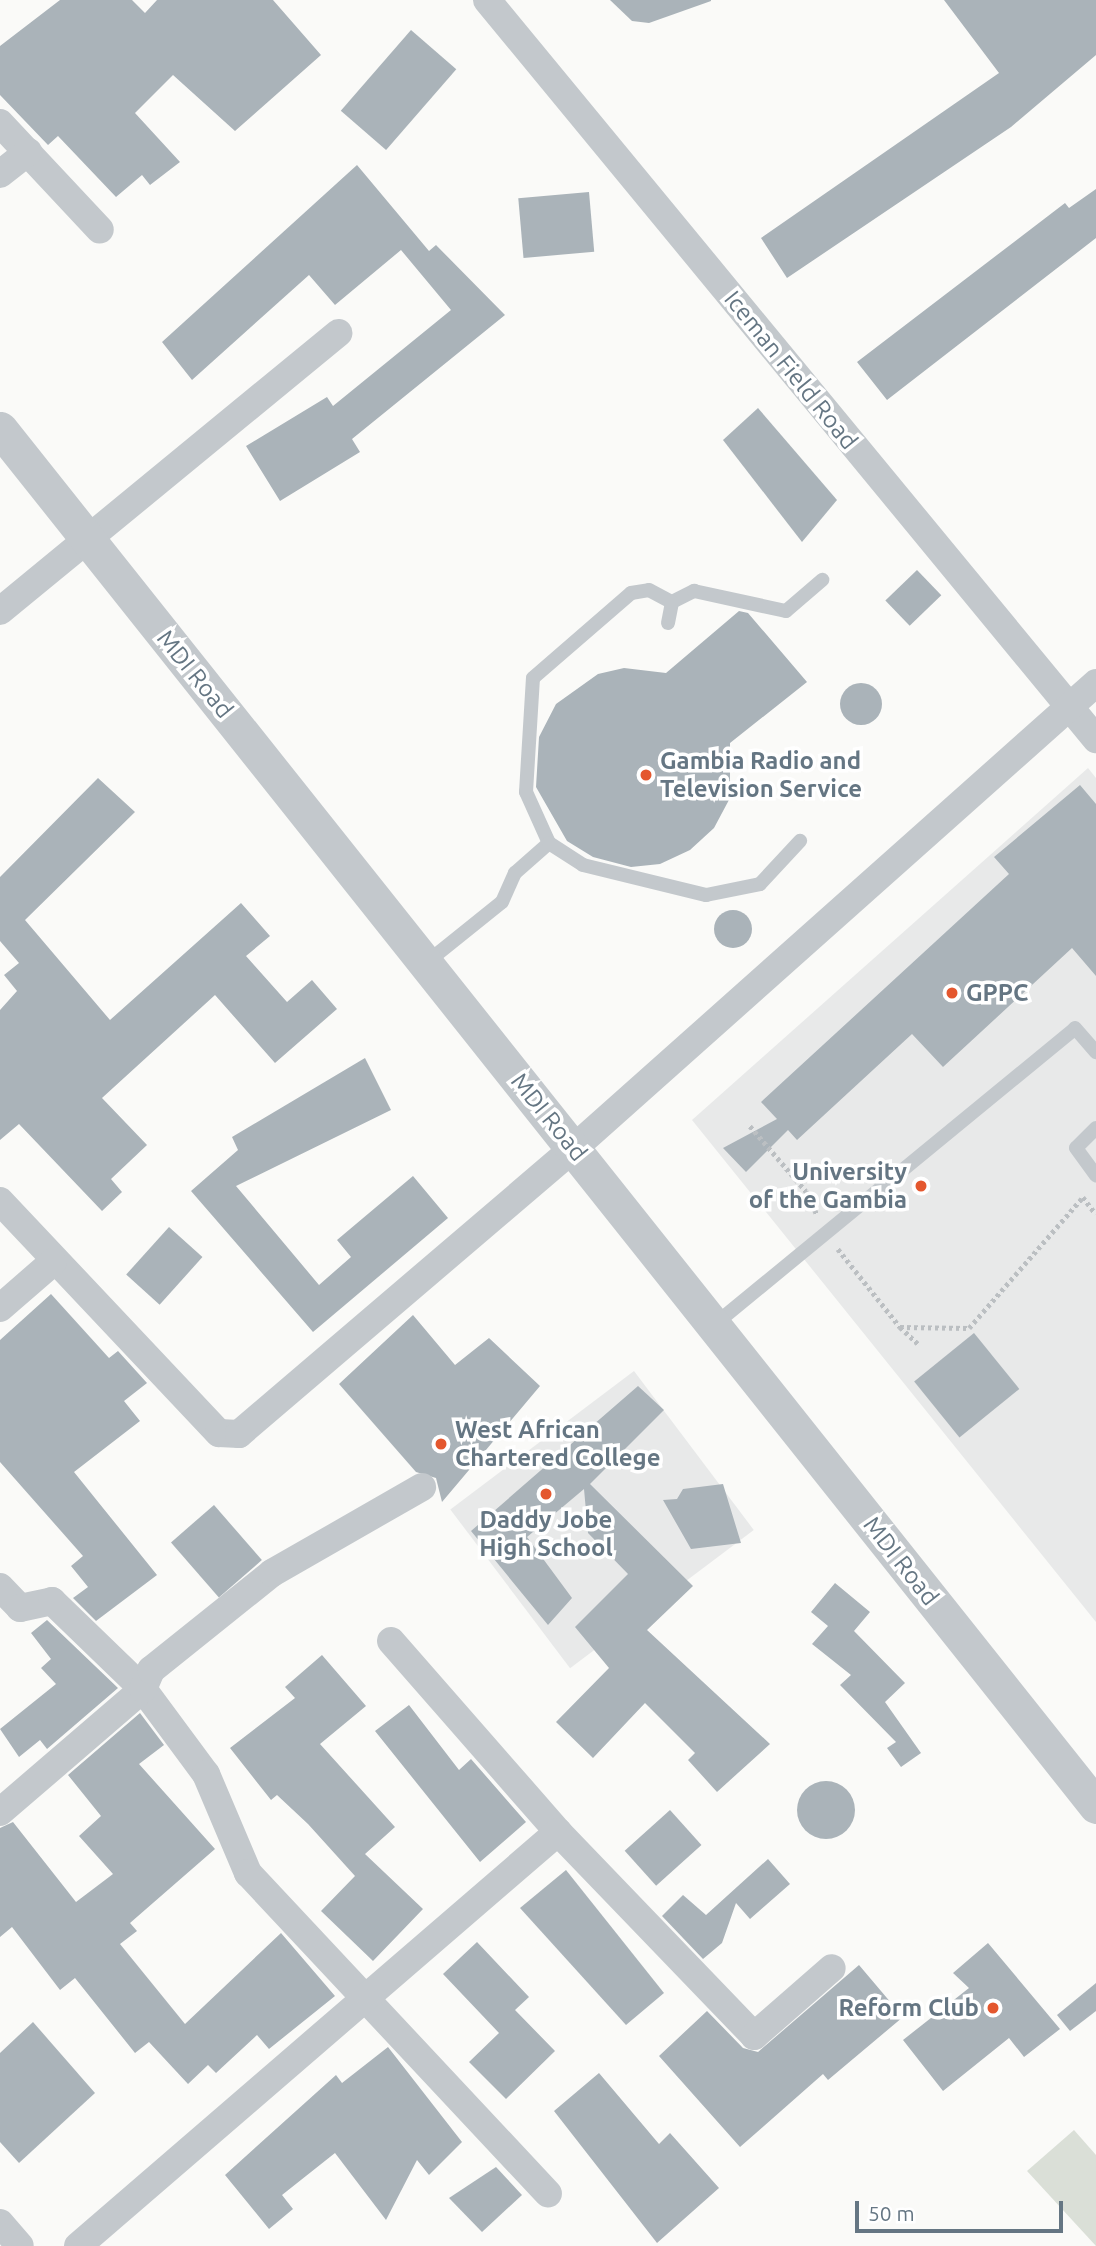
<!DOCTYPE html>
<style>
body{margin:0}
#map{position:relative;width:1096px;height:2246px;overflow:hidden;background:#fafaf8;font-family:Ubuntu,sans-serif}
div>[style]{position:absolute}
.built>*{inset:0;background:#e8e9e9;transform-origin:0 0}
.green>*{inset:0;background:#dadfd7}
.building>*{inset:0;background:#aab3b9;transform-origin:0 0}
.round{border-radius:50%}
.path>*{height:4.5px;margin-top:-2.25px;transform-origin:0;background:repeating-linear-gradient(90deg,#bbbfc2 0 3.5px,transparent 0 7px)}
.service>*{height:14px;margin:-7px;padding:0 7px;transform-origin:7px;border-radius:7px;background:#c3c8cc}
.minor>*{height:28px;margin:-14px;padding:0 14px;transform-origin:14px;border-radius:14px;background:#c3c8cc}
.tertiary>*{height:35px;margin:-17.5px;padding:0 17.5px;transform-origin:17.5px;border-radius:17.5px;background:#c3c8cc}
.dots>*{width:19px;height:19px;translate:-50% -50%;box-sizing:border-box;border:4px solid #fff;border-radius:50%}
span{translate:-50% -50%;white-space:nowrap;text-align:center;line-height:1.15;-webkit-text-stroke:7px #fff;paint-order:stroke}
.street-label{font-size:24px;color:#657683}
.poi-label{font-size:24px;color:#657683;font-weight:700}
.left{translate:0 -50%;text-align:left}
.right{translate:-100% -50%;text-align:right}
.scale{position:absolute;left:855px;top:2201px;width:208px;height:32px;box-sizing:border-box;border:4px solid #657683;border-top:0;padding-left:9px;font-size:21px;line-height:24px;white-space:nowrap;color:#657683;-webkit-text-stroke:5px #fff;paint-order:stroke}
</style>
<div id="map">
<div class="built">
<div style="clip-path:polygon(1088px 768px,1096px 778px,1096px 1622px,692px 1120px)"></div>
<div style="left:634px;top:1371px;width:199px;height:230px;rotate:53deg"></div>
</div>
<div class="green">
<div style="clip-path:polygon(1074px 2130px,1096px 2155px,1096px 2246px,1027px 2171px)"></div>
</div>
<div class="building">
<div style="clip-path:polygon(60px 0,132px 0,145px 13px,157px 0,273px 0,321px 55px,235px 131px,173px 75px,135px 113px,180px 162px,150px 185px,142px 175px,116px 197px,58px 136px,48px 145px,0 95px,0 46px)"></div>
<div style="clip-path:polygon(610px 0,711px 0,711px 1px,649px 23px,632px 21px)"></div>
<div style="clip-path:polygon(944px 0,1096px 0,1096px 55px,1011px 127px,787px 278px,761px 238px,999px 73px)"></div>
<div style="left:411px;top:30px;width:60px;height:107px;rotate:41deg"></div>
<div style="clip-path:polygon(357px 165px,429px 251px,436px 245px,505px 315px,352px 439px,360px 452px,280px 501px,246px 446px,327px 397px,333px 406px,451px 310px,401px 250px,335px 305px,309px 275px,192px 380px,162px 342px)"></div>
<div style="clip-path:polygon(1096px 189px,1096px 238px,887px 400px,857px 362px,1065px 203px,1069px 208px)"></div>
<div style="left:589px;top:192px;width:60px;height:71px;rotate:85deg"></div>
<div style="clip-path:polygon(758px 408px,837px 500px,802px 542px,723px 440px)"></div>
<div style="left:917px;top:570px;width:35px;height:44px;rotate:46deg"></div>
<div style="clip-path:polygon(739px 611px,748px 613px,807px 682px,730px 743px,730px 798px,714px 828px,690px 850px,660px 864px,631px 867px,593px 857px,567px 841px,536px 787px,539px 737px,556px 704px,598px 674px,624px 668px,666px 673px)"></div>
<div class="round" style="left:840px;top:683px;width:42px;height:42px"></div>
<div style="clip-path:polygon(98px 778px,135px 812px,25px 920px,110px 1020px,241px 903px,270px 936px,246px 956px,287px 1002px,312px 980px,337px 1009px,275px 1063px,215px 995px,102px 1098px,147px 1145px,111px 1179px,122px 1192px,102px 1211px,19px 1124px,0 1140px,0 1010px,17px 991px,4px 975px,19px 963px,0 941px,0 877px)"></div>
<div style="clip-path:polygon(1080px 785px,1096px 804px,1096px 976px,1072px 948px,943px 1067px,912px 1034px,797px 1140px,788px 1130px,746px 1172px,723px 1148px,777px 1119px,761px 1102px,1009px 874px,994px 857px)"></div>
<div class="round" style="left:714px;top:910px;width:38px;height:38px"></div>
<div style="clip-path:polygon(365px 1058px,391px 1110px,236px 1186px,319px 1285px,351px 1257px,337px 1240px,413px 1176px,448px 1218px,313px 1332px,191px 1191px,238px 1150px,232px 1137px)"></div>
<div style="left:169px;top:1227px;width:45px;height:64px;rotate:42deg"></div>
<div style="clip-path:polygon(51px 1294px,109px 1358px,118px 1351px,147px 1383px,124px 1401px,140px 1421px,74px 1472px,157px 1575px,96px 1621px,73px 1598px,88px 1587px,71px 1566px,83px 1556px,0 1462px,0 1340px)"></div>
<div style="clip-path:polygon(413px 1315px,455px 1365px,489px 1338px,540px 1386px,442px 1502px,436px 1478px,416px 1472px,339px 1384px)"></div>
<div style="left:974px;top:1333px;width:72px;height:77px;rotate:51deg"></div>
<div style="clip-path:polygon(638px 1386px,664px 1410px,590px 1484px,693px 1586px,647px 1630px,770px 1744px,717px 1792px,688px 1760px,695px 1753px,645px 1703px,593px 1758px,556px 1722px,609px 1668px,575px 1627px,628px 1574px,588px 1533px,584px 1489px,527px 1537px,572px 1598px,548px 1625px,471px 1531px)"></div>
<div style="clip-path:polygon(723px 1484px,741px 1543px,691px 1549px,663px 1500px,677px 1499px,683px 1489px)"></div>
<div style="left:214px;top:1505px;width:73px;height:57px;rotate:49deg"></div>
<div style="clip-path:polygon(835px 1583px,870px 1612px,854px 1631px,905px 1683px,885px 1702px,921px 1753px,901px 1767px,887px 1748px,896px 1742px,840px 1685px,851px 1675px,812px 1644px,828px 1626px,811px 1612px)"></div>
<div style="clip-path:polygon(47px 1620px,118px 1688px,47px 1749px,40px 1740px,19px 1757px,0 1729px,56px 1684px,41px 1668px,51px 1659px,31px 1633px)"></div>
<div style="clip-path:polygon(322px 1655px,366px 1706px,320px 1744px,395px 1827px,365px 1854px,423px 1909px,373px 1961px,321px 1911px,355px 1876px,308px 1824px,277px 1795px,271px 1800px,230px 1748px,295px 1698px,285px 1687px)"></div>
<div style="clip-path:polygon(409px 1705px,459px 1770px,471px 1759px,526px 1822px,480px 1862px,375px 1731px)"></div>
<div style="clip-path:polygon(140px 1713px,164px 1745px,139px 1764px,215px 1849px,130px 1923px,137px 1931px,120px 1944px,185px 2024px,281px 1933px,335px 1996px,269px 2049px,257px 2035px,216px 2073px,208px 2065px,188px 2084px,149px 2042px,135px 2053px,75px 1978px,60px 1990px,12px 1927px,0 1937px,0 1828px,13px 1822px,76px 1902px,113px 1874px,79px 1836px,101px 1816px,68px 1775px)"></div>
<div class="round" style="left:797px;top:1781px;width:58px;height:58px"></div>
<div style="left:670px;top:1810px;width:47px;height:61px;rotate:48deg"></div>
<div style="clip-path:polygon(768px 1859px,790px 1884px,750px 1919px,736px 1903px,722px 1943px,703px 1959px,662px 1916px,683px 1895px,706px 1915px)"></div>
<div style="clip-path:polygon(566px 1870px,664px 1993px,626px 2025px,520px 1908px)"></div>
<div style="clip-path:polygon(477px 1942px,529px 1997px,515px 2010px,555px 2051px,506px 2099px,469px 2062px,499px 2033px,443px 1974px)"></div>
<div style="clip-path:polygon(988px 1943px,1060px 2029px,1024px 2057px,1009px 2038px,943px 2091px,903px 2040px,969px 1988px,953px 1973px)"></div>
<div style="clip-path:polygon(859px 1965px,903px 2017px,828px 2080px,823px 2074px,740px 2147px,659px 2056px,707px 2011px,743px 2048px,758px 2052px)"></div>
<div style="clip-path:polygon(1096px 1983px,1096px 2011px,1070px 2031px,1057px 2015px)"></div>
<div style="clip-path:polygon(33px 2022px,95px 2093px,19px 2163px,0 2142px,0 2053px)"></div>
<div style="clip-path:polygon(388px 2047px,462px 2142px,429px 2175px,417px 2160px,386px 2220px,335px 2153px,282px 2195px,293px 2209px,269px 2229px,225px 2175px,336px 2075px,342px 2083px)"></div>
<div style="clip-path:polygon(599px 2073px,659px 2144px,670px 2133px,719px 2188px,657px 2243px,554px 2111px)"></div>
<div style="clip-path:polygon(496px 2167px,522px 2195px,482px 2232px,449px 2198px)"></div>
</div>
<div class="path">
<div style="left:750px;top:1126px;width:86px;rotate:49.3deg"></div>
<div style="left:806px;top:1191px;width:26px;rotate:65deg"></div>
<div style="left:838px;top:1249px;width:100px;rotate:51.5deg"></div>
<div style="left:900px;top:1327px;width:69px;rotate:0.8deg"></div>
<div style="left:969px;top:1328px;width:174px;rotate:-49deg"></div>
<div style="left:1083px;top:1197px;width:21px;rotate:53deg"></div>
<div style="left:900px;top:1327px;width:26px;rotate:43deg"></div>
</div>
<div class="service">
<div style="left:668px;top:623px;width:21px;rotate:-79deg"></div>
<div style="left:672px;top:602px;width:25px;rotate:-27deg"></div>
<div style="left:694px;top:591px;width:94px;rotate:12.3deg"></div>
<div style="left:786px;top:611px;width:48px;rotate:-40.7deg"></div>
<div style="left:549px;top:843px;width:56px;rotate:-114.3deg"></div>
<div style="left:526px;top:792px;width:114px;rotate:-86.5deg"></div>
<div style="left:533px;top:678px;width:130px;rotate:-40.9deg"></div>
<div style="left:631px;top:593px;width:18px;rotate:-9deg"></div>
<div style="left:649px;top:590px;width:26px;rotate:28deg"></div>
<div style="left:426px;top:963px;width:97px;rotate:-38.8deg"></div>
<div style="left:502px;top:902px;width:32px;rotate:-66deg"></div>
<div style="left:515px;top:873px;width:45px;rotate:-41.4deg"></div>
<div style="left:549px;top:843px;width:40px;rotate:32.9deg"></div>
<div style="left:583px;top:865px;width:127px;rotate:13.7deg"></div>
<div style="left:706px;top:895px;width:55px;rotate:-11.5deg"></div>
<div style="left:760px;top:884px;width:59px;rotate:-47.1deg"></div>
<div style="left:1096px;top:1128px;width:28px;rotate:135deg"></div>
<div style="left:1076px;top:1148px;width:34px;rotate:54deg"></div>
<div style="left:714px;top:1325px;width:467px;rotate:-39.4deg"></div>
<div style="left:1075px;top:1028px;width:32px;rotate:49deg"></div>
</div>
<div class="minor">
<div style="left:487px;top:0;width:958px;rotate:50.51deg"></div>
<div style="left:0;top:123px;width:146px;rotate:46.9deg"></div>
<div style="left:0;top:174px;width:36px;rotate:-38deg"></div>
<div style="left:0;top:611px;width:438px;rotate:-39.4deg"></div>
<div style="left:0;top:1201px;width:319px;rotate:46.7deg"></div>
<div style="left:219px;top:1433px;width:20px;rotate:3deg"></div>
<div style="left:239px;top:1434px;width:440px;rotate:-40.5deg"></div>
<div style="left:574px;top:1148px;width:699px;rotate:-41.69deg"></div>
<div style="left:0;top:1308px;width:70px;rotate:-41deg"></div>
<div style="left:0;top:1587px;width:29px;rotate:46deg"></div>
<div style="left:20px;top:1608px;width:33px;rotate:-12deg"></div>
<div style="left:52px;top:1601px;width:127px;rotate:44deg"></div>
<div style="left:143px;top:1689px;width:106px;rotate:53.5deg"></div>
<div style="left:206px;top:1774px;width:108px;rotate:67deg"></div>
<div style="left:248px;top:1873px;width:439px;rotate:46.9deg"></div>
<div style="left:391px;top:1641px;width:254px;rotate:48.8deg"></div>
<div style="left:558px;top:1832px;width:283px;rotate:46.1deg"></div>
<div style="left:754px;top:2036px;width:103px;rotate:-41.1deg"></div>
<div style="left:0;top:1812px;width:189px;rotate:-40.7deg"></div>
<div style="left:143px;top:1689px;width:21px;rotate:-67deg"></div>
<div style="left:151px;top:1670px;width:155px;rotate:-38.7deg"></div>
<div style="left:272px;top:1573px;width:173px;rotate:-29.8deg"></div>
<div style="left:0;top:2223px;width:30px;rotate:49deg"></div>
<div style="left:78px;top:2246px;width:634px;rotate:-40.78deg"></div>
</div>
<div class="tertiary">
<div style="left:0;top:429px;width:1760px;rotate:51.48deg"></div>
</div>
<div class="dots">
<div style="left:646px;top:775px;background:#e4572e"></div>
<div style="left:952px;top:993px;background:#e4572e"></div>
<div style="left:921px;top:1186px;background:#e4572e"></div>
<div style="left:441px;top:1444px;background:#e4572e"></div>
<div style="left:546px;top:1494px;background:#e4572e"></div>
<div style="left:993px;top:2008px;background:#e4572e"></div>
</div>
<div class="street-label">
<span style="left:791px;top:370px;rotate:51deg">Iceman Field Road</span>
<span style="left:195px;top:674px;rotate:51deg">MDI Road</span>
<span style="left:549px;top:1117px;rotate:51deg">MDI Road</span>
<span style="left:901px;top:1561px;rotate:52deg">MDI Road</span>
</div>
<div class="poi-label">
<span class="left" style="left:660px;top:775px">Gambia Radio and<br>Television Service</span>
<span class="left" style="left:966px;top:993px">GPPC</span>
<span class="right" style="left:907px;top:1186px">University<br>of the Gambia</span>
<span class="left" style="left:455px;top:1444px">West African<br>Chartered College</span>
<span style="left:546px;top:1534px">Daddy Jobe<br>High School</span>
<span class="right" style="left:979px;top:2008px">Reform Club</span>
</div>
<div class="scale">50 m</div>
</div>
